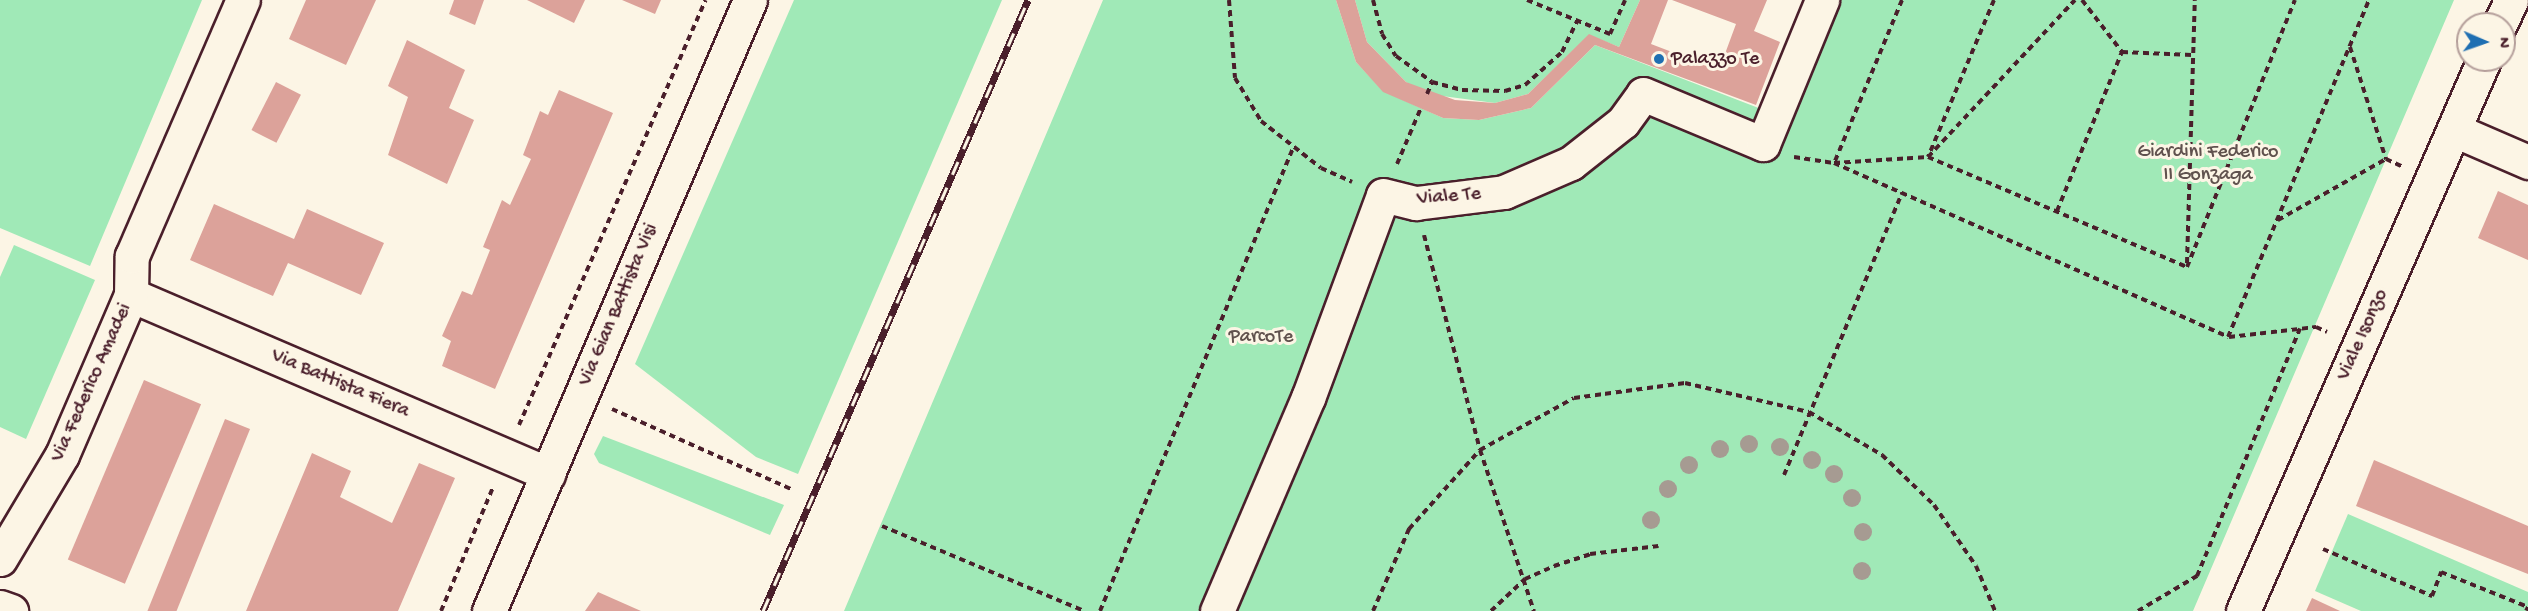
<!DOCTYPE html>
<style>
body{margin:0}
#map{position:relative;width:2528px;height:611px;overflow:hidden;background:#fcf5e5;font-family:"Gochi Hand",sans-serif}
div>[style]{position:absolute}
.green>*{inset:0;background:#a0e9b7}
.building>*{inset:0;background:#dca29a;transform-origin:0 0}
.path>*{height:4px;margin-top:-2px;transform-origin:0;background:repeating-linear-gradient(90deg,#4a1f2b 0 6px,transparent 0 10.5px)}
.roads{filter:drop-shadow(2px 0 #4a1f2b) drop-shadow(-2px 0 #4a1f2b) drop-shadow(0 2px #4a1f2b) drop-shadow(0 -2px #4a1f2b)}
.minor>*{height:33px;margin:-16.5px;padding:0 16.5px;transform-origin:16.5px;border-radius:16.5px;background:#fcf5e5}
.major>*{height:33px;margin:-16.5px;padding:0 16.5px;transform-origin:16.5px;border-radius:16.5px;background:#fcf5e5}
.rail>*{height:7px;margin-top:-3.5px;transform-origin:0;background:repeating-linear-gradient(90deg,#fcf5e5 0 14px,#4a1f2b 0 28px);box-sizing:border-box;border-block:2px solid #4a1f2b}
.trees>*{width:18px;height:18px;margin:-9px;border-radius:50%;background:#a69b92}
.dots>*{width:16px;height:16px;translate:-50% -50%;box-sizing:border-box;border:3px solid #fcf5e5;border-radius:50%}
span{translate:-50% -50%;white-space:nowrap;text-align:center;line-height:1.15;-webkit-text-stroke:6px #fcf5e5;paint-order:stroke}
.poi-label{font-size:20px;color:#4a1f2b}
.left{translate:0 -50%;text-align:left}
.park-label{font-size:20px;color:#60524e}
.street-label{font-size:20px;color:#4a1f2b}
.north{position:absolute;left:2456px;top:12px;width:60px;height:60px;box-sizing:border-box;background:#fcf5e5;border:2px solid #b59f9b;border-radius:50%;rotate:92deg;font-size:16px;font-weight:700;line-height:24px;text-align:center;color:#4a1f2b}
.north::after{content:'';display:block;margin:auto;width:21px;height:27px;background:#1f6fb2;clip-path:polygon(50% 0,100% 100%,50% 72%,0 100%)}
</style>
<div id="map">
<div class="green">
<div style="clip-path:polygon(0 0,202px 0,90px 266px,0 228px)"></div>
<div style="clip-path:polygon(794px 0,1002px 0,798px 474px,756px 457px,635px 364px)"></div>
<div style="clip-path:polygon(1103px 0,1336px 0,1356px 62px,1383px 91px,1443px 118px,1479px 120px,1531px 108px,1595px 45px,1787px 119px,1837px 0,2454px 0,2193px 611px,844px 611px)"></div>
<div style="clip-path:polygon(1355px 0,1640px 0,1619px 47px,1589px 35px,1528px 94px,1495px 103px,1427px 94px,1406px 82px,1367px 42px)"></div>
<div style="clip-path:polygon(14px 245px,95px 280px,26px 439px,0 427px,0 277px)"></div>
<div style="clip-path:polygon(603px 436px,784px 505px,770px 535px,599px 463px,594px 454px)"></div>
<div style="clip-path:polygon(2348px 514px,2528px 592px,2528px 611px,2361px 611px,2315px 591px)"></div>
</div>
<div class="building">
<div style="clip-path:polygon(306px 0,376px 0,346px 65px,289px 39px)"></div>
<div style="clip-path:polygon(454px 0,484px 0,475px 25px,449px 14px)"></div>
<div style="clip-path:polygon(527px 0,585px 0,574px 23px)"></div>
<div style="clip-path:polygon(622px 0,661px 0,655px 14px)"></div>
<div style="clip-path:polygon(1336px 0,1355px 0,1367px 42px,1406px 82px,1455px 100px,1495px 103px,1528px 94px,1589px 34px,1619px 47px,1640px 0,1668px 0,1651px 44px,1719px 70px,1736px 24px,1672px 0,1767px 0,1754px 31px,1780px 42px,1756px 105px,1595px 45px,1531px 108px,1479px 120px,1443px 118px,1383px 92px,1356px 62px)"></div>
<div style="clip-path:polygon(407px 40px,465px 70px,449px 108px,474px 120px,447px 184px,388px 155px,408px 97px,388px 86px)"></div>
<div style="left:276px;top:82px;width:28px;height:54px;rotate:27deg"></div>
<div style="clip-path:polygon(559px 90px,613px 113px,495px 389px,442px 366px,451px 341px,442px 336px,462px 291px,472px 295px,490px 250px,483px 247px,502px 200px,510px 205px,531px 159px,523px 155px,540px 111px,548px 115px)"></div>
<div style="clip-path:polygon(2498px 191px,2528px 205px,2528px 260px,2478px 238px)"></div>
<div style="clip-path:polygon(214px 204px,294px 239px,307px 209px,384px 243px,361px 295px,288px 263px,273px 296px,190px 260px)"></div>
<div style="left:144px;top:380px;width:62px;height:195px;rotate:23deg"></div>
<div style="left:225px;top:419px;width:27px;height:209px;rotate:22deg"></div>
<div style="clip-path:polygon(312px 453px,351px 471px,340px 497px,392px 523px,419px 463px,455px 478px,398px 611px,246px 611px)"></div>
<div style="clip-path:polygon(2374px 460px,2528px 526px,2528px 574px,2356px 506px)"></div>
<div style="clip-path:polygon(598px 592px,641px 611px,585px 611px)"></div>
<div style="clip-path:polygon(2312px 598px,2340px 611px,2306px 611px)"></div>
</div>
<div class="path">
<div style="left:1229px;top:0;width:78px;rotate:85.6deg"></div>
<div style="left:1235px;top:78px;width:50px;rotate:58.8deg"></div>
<div style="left:1261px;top:121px;width:76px;rotate:38.1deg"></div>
<div style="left:1321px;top:168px;width:34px;rotate:24deg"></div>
<div style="left:1373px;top:0;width:35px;rotate:75deg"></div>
<div style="left:1382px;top:34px;width:26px;rotate:58deg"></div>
<div style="left:1396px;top:56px;width:44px;rotate:35.8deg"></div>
<div style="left:1432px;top:82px;width:31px;rotate:15deg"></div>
<div style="left:1462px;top:90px;width:43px;rotate:1.3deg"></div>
<div style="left:1505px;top:91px;width:21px;rotate:-17deg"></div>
<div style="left:1525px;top:85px;width:50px;rotate:-41.7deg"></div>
<div style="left:1562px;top:52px;width:34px;rotate:-64deg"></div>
<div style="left:1527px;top:0;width:90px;rotate:22.3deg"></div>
<div style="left:1610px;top:34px;width:37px;rotate:-66deg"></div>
<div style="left:1902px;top:0;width:177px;rotate:112.6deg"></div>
<div style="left:1834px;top:163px;width:431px;rotate:23.8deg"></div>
<div style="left:2228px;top:337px;width:365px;rotate:-67.3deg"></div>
<div style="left:1994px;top:0;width:170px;rotate:112.8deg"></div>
<div style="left:1928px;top:157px;width:281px;rotate:23deg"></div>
<div style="left:2187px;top:267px;width:288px;rotate:-68deg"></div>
<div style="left:2082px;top:0;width:66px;rotate:52.4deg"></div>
<div style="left:2122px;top:52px;width:70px;rotate:2.5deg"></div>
<div style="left:2350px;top:47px;width:118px;rotate:72.2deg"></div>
<div style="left:2386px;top:159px;width:17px;rotate:25deg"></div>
<div style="left:1427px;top:94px;width:13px;rotate:-67deg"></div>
<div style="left:1794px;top:157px;width:40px;rotate:8.5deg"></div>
<div style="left:1834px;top:163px;width:94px;rotate:-3.7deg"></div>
<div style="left:1928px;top:157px;width:215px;rotate:-46.9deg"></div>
<div style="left:1397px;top:164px;width:59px;rotate:-66.9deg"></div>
<div style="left:2057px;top:211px;width:172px;rotate:-67.8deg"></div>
<div style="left:2278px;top:220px;width:124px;rotate:-29.5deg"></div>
<div style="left:1424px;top:235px;width:222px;rotate:75.4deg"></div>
<div style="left:1480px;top:450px;width:170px;rotate:71.5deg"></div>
<div style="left:2187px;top:263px;width:263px;rotate:-88.3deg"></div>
<div style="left:2229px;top:337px;width:88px;rotate:-6.6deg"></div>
<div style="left:2316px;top:327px;width:12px;rotate:24deg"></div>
<div style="left:612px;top:409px;width:196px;rotate:24.1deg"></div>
<div style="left:519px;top:425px;width:464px;rotate:-66.3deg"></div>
<div style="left:1784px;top:475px;width:306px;rotate:-67.3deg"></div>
<div style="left:882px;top:526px;width:219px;rotate:22.8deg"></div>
<div style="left:2323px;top:549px;width:119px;rotate:23.3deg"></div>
<div style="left:2432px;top:596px;width:26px;rotate:-69deg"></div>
<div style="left:2441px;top:572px;width:94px;rotate:21.9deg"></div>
<div style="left:2528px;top:607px;width:4px;rotate:117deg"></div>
<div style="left:441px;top:611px;width:134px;rotate:-67.2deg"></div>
<div style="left:1100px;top:611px;width:502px;rotate:-67.37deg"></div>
<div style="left:1373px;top:611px;width:90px;rotate:-66.3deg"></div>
<div style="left:1409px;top:529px;width:106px;rotate:-48.1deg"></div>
<div style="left:1480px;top:450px;width:107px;rotate:-29deg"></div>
<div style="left:1574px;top:398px;width:112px;rotate:-7.7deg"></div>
<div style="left:1685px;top:383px;width:127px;rotate:13.2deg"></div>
<div style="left:1809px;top:412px;width:85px;rotate:30.5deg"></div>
<div style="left:1882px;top:455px;width:72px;rotate:43.9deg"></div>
<div style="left:1934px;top:505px;width:74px;rotate:55.5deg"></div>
<div style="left:1976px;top:566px;width:49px;rotate:67.1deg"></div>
<div style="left:1491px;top:611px;width:47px;rotate:-43.3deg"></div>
<div style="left:1525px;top:579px;width:32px;rotate:-24deg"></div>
<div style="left:1554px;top:566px;width:38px;rotate:-18deg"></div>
<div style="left:1590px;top:554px;width:69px;rotate:-6.6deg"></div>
<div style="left:2138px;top:611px;width:69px;rotate:-30.7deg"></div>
<div style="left:2197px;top:576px;width:268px;rotate:-67.4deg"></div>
</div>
<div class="roads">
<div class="minor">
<div style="left:2454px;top:130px;width:81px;rotate:23.4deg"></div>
<div style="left:131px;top:295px;width:454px;rotate:23.2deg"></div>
<div style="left:0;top:559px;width:121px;rotate:-59.2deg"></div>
<div style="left:62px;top:455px;width:174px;rotate:-66.7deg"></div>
<div style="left:131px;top:295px;width:39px;rotate:-89deg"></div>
<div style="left:132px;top:256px;width:279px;rotate:-66.6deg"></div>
<div style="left:0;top:607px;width:12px;rotate:20deg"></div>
<div style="left:489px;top:611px;width:664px;rotate:-66.87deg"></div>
<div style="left:1217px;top:611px;width:232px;rotate:-66.9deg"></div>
<div style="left:1308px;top:398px;width:216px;rotate:-69.7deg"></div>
<div style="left:1383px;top:195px;width:34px;rotate:14deg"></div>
<div style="left:1416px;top:203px;width:89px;rotate:-7.1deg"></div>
<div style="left:1504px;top:192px;width:73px;rotate:-23.4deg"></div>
<div style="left:1571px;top:163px;width:66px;rotate:-38.3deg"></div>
<div style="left:1623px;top:122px;width:34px;rotate:-54deg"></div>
<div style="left:1643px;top:94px;width:130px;rotate:22.6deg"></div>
<div style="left:1763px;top:144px;width:156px;rotate:-67.7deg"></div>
</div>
<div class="major">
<div style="left:2500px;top:24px;width:26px;rotate:-65deg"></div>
<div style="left:2243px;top:611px;width:601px;rotate:-66.38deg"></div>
</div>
</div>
<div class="rail">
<div style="left:763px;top:611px;width:666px;rotate:-66.55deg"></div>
</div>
<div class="trees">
<div style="left:1749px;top:444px"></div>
<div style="left:1780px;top:447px"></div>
<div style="left:1720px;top:449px"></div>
<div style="left:1812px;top:460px"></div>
<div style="left:1689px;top:465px"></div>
<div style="left:1834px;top:474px"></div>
<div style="left:1668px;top:489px"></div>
<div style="left:1852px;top:498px"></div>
<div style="left:1651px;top:520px"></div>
<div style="left:1863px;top:532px"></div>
<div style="left:1862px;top:571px"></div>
</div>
<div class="dots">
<div style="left:1659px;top:59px;background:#1f6fb2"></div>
</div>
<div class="poi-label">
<span class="left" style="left:1671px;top:59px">Palazzo Te</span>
</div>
<div class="park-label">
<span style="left:2208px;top:164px">Giardini Federico<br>II Gonzaga</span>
<span style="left:1261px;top:337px">ParcoTe</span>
</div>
<div class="street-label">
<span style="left:1449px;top:197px;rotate:-5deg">Viale Te</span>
<span style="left:619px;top:305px;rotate:-67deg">Via Gian Battista Visi</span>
<span style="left:2363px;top:335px;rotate:-66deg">Viale Isonzo</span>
<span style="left:92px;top:383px;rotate:-66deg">Via Federico Amadei</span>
<span style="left:340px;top:384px;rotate:23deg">Via Battista Fiera</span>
</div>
<div class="north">N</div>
</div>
